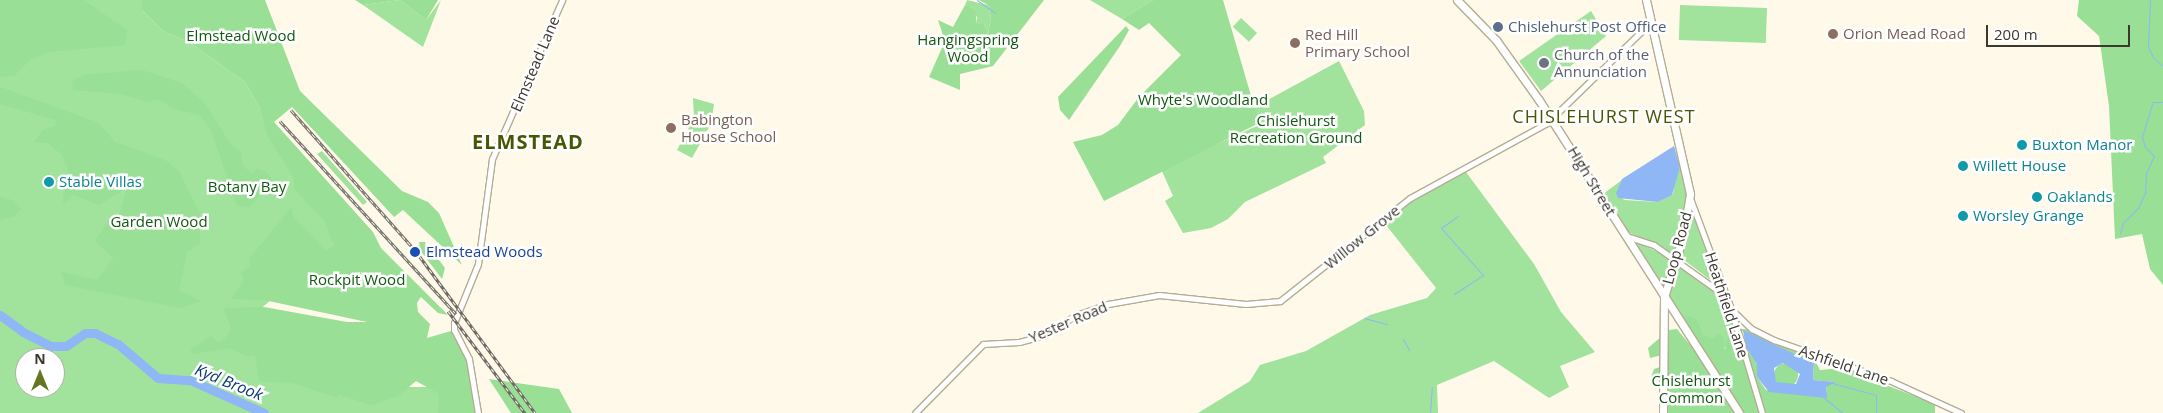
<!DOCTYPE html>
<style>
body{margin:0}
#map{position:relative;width:2163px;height:413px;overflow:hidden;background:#fff9ea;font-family:"Open Sans",sans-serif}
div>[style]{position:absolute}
.green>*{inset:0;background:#a1e29c;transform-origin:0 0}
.forest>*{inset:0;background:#99df95}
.round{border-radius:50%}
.water>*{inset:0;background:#8fb7f5}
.stream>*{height:1px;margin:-0.5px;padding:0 0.5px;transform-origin:0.5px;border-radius:0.5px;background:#8fb7f5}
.river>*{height:9px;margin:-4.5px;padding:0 4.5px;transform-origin:4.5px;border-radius:4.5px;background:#8fb7f5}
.roads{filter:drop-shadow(1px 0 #b5ac94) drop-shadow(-1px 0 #b5ac94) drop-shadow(0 1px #b5ac94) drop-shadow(0 -1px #b5ac94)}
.minor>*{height:5px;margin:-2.5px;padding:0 2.5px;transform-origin:2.5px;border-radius:2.5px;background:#fff}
.major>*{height:7px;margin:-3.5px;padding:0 3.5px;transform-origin:3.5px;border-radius:3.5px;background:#fff}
.rail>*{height:3px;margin-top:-1.5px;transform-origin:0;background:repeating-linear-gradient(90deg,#fff 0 4px,#706b61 0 8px);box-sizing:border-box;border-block:1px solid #706b61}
.dots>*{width:14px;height:14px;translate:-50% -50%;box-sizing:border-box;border:2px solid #fff;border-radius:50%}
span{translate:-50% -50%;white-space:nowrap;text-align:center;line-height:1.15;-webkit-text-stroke:5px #fff;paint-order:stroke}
.service-label{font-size:15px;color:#4e5e75}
.left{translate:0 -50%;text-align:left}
.education-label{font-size:15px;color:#785e54}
.park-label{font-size:15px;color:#115811}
.worship-label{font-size:15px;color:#5b616d}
.street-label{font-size:15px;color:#3c382f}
.culture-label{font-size:15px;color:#0d838f}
.transit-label{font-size:15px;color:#164399}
.water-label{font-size:16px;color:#073678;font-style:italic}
.quarter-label{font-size:18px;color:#475603;letter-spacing:1px}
.district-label{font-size:20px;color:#475603;font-weight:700;letter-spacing:1px}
.north{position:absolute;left:15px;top:348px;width:50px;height:50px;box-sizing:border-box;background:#fff;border:1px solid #b1afac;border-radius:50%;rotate:0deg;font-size:14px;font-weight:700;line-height:20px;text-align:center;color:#3c382f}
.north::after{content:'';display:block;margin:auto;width:18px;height:22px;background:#647624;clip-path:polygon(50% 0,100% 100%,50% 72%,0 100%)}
.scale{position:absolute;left:1986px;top:25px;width:144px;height:22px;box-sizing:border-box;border:2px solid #3c382f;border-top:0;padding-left:6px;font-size:15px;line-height:18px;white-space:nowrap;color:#3c382f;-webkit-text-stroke:4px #fff;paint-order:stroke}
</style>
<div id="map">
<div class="green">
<div style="clip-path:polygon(evenodd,0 0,142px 0,142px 10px,163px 31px,189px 42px,245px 82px,261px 110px,303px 161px,337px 246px,237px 328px,368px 387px,441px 387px,460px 413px,0 413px,0 0,25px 358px,55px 358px,55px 388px,25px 388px,25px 358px)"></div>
<div style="clip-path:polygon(400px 0,426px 20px,441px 0,423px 47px,363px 5px)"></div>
<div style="clip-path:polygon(967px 0,988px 5px,991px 18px,988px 34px,984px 24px,977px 24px,977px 17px,965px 5px)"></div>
<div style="clip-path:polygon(1090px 0,1153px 0,1122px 19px)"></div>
<div style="left:1767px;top:8px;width:35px;height:87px;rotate:92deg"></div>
<div style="clip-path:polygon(1591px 11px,1606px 36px,1541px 91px,1519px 61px)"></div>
<div style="left:1241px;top:18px;width:22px;height:12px;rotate:43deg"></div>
<div style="clip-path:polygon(1339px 61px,1364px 111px,1365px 125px,1323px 157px,1326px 163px,1245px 202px,1228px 219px,1211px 228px,1183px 233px,1165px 201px,1173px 196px,1161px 169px,1257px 126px,1251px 109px)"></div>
<div style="clip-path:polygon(693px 98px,714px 104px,711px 124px,692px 158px,677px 150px,694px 118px)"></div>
<div style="clip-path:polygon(322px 151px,367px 202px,363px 205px,317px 154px)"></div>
<div style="clip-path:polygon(1680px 168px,1687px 193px,1674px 254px,1626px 231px,1603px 194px,1622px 180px,1617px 191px,1624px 200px,1658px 202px,1673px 194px,1676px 170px)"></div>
<div style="clip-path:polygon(1466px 172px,1534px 264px,1561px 312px,1595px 352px,1560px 366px,1569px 387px,1549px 398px,1494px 361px,1437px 385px,1438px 413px,1198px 413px,1250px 381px,1260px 365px,1306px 351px,1370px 315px,1427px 298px,1436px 288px,1386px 225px,1412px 200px)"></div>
<div style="clip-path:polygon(1691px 206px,1721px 288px,1680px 257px)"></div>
<div style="clip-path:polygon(1634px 240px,1673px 260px,1663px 288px)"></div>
<div style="clip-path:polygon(1677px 264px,1712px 288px,1727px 304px,1734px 327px,1728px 349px,1703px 334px,1697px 324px,1682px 321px,1668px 293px)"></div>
</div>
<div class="forest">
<div style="clip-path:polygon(0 0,84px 0,127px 30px,125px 45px,48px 52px,30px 60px,15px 75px,0 77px)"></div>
<div style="clip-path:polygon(142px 0,265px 0,300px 91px,402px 191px,428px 202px,439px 213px,462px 265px,403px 210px,394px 217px,292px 107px,274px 122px,373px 232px,381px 248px,448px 315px,438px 313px,421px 297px,417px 303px,418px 312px,430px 324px,427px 338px,451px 331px,467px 360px,475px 413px,438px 413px,439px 394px,416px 381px,398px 396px,371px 405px,339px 395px,337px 398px,292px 383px,259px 381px,255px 355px,245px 356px,230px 348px,192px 354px,191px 349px,211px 336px,219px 343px,225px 338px,231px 329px,224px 308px,264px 307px,347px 322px,367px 322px,264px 300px,231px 299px,244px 280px,241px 273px,250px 266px,249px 259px,291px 208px,294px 218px,326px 250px,334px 246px,324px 220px,295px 190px,293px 177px,267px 135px,261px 110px,245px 82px,189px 42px,163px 31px,142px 10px)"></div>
<div style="clip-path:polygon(355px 0,438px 0,426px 20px,400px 0,363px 5px)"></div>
<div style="clip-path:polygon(979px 0,1044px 0,993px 66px,960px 74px,960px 90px,929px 77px,945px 41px,938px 20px,953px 27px,965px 5px,975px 11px,977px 24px,984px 24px,988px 34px,991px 18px,988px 5px)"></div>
<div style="clip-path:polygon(1153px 0,1223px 0,1259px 123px,1104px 201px,1073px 142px,1102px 135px,1118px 125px,1139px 97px,1181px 55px,1149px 23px,1139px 30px,1122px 19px)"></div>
<div style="clip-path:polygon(2079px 0,2163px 0,2163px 285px,2150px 269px,2142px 234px,2115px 239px,2109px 106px,2099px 36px,2077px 16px)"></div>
<div style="clip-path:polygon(1126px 26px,1129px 30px,1120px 46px,1069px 120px,1060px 110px,1058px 97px)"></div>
<div style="clip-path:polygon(142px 70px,182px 83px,205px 104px,232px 146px,241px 152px,243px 166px,251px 173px,258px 169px,266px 172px,272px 179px,250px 207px,237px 206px,211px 130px,200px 115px,174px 109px,158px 99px,149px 102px,121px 94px,73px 90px,72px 81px,84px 75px)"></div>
<div style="clip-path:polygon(0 87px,99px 123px,115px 142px,165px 160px,179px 171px,200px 214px,200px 244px,187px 252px,179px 290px,201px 301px,181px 308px,65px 285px,61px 272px,97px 280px,113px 258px,95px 241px,106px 224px,119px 215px,127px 188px,99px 205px,74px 195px,63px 205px,64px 183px,70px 176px,62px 155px,48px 143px,34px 142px,43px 130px,55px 126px,56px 120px,0 104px)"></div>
<div style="clip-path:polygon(0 197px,12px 200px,21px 209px,15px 216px,0 220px)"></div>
<div style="clip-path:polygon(425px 242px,428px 253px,435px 255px,445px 268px,442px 279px,420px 250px,419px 242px)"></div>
<div style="clip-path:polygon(evenodd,1688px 316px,1696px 319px,1703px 334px,1713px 339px,1718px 334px,1723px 336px,1725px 350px,1730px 329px,1746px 329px,1815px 360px,1820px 370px,1842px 368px,1935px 404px,1935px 413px,1743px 413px,1731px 398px,1738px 413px,1665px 413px,1660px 376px,1652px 382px,1651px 377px,1654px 369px,1660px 367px,1662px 355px,1650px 358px,1648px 348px,1669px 330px,1677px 329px,1695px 351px,1680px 324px,1688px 316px,1742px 331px,1814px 363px,1813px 380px,1835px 382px,1826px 386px,1827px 396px,1766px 390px,1757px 377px,1757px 364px,1742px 331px)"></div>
<div class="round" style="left:1774px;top:363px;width:24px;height:24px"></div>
<div style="clip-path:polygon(489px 379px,559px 389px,572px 413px,511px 413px)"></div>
</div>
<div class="water">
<div style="clip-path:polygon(1674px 146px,1680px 167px,1672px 195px,1658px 202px,1618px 198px,1616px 193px,1622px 179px)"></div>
<div style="clip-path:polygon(evenodd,1743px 330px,1814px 363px,1813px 380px,1836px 382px,1826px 387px,1827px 394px,1827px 398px,1769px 392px,1757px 377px,1757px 364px,1746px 347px,1743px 330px,1783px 363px,1800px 374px,1796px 384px,1776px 382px,1774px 368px,1783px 363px)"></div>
</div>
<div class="stream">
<div style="left:977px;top:0;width:22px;rotate:36deg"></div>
<div style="left:2150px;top:0;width:47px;rotate:92.4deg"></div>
<div style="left:2148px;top:47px;width:11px;rotate:63deg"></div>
<div style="left:2153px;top:57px;width:13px;rotate:42deg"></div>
<div style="left:2120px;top:233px;width:10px;rotate:-73deg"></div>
<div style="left:2123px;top:223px;width:21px;rotate:-45deg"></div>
<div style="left:2138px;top:208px;width:17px;rotate:-65deg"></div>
<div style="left:2145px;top:193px;width:20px;rotate:-87deg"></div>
<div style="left:2146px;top:173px;width:19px;rotate:-65deg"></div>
<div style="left:2154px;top:156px;width:13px;rotate:-135deg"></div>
<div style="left:2145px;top:147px;width:10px;rotate:-107deg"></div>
<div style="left:2142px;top:137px;width:37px;rotate:-73deg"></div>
<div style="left:2153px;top:102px;width:10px"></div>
<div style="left:1454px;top:294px;width:35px;rotate:-33deg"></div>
<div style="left:1483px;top:275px;width:63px;rotate:-131.8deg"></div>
<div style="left:1441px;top:228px;width:21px;rotate:-35deg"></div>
<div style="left:1364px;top:318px;width:24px;rotate:15deg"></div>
<div style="left:1403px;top:339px;width:13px;rotate:61deg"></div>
<div style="left:1832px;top:383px;width:46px;rotate:15.3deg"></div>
<div style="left:1876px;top:395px;width:18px;rotate:90deg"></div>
<div style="left:1823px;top:397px;width:26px;rotate:39deg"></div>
<div style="left:1430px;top:413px;width:26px;rotate:-86deg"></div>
</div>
<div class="river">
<div style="left:0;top:315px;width:29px;rotate:36deg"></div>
<div style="left:23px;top:332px;width:31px;rotate:27deg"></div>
<div style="left:51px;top:346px;width:15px"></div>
<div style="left:66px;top:346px;width:23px;rotate:-34deg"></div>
<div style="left:85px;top:333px;width:10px"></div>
<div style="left:95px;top:333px;width:25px;rotate:26deg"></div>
<div style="left:118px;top:344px;width:52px;rotate:40.4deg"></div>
<div style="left:158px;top:378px;width:32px;rotate:4deg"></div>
<div style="left:190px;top:380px;width:81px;rotate:24deg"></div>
</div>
<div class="roads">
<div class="minor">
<div style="left:1690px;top:198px;width:118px;rotate:69.7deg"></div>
<div style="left:1731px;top:309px;width:109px;rotate:73.4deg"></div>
<div style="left:1626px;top:236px;width:29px;rotate:18deg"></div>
<div style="left:1654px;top:245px;width:90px;rotate:35.5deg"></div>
<div style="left:1732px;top:310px;width:28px;rotate:44deg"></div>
<div style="left:1752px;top:329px;width:25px;rotate:27deg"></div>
<div style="left:1774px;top:340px;width:124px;rotate:19.3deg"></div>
<div style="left:1891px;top:381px;width:77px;rotate:24.6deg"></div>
<div style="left:478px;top:413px;width:55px;rotate:-99.5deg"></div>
<div style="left:469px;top:359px;width:33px;rotate:-117deg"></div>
<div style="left:454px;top:330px;width:7px;rotate:-90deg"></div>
<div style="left:454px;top:323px;width:64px;rotate:-67.9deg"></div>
<div style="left:478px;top:264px;width:106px;rotate:-82.4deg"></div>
<div style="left:492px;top:159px;width:174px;rotate:-66.2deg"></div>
<div style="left:915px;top:413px;width:97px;rotate:-45.4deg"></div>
<div style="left:983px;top:344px;width:36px;rotate:-3deg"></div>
<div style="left:1019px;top:342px;width:27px;rotate:-15deg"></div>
<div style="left:1045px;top:335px;width:37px;rotate:-33deg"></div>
<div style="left:1076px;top:315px;width:34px;rotate:-19deg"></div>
<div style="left:1108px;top:304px;width:52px;rotate:-10deg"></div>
<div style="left:1159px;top:295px;width:87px;rotate:5.9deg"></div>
<div style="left:1246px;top:304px;width:34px;rotate:-5deg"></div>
<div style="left:1280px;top:301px;width:166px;rotate:-38.4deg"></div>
<div style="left:1410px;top:198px;width:156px;rotate:-28.7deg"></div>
<div style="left:1547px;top:123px;width:145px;rotate:-44.2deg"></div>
</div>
<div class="major">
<div style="left:1457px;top:0;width:56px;rotate:45.7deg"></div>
<div style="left:1496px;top:40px;width:74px;rotate:54.4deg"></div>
<div style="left:1539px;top:100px;width:371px;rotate:57.4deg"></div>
<div style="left:1646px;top:0;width:199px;rotate:77.2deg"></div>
<div style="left:1690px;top:194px;width:43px;rotate:99.5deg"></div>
<div style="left:1683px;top:236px;width:64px;rotate:107.3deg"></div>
<div style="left:1664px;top:297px;width:116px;rotate:90.5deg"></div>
</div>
</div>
<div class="rail">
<div style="left:291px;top:110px;width:187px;rotate:48.5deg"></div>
<div style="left:415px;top:250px;width:202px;rotate:53.6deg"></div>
<div style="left:280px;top:121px;width:261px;rotate:47.6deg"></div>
<div style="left:448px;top:311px;width:128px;rotate:53deg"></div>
</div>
<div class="dots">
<div style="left:1498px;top:27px;background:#5c6f8a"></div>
<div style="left:1833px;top:34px;background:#8d6e63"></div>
<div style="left:1295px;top:43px;background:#8d6e63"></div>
<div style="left:1544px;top:63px;background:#6b7280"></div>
<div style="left:671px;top:128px;background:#8d6e63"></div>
<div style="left:2022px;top:145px;background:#0f9aa8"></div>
<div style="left:1963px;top:166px;background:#0f9aa8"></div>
<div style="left:49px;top:182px;background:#0f9aa8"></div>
<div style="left:2037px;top:197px;background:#0f9aa8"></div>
<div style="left:1963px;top:216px;background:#0f9aa8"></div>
<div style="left:415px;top:252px;background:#1a4fb4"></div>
</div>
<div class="service-label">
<span class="left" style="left:1508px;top:27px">Chislehurst Post Office</span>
</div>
<div class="education-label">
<span class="left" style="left:1305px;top:43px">Red Hill<br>Primary School</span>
<span class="left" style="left:1843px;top:34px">Orion Mead Road</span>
<span class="left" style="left:681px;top:128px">Babington<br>House School</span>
</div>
<div class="park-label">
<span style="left:241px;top:36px">Elmstead Wood</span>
<span style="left:968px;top:48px">Hangingspring<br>Wood</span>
<span style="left:1203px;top:100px">Whyte's Woodland</span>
<span style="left:1296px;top:129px">Chislehurst<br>Recreation Ground</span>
<span style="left:247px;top:187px">Botany Bay</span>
<span style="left:159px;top:222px">Garden Wood</span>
<span style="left:357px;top:280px">Rockpit Wood</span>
<span style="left:1691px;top:389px">Chislehurst<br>Common</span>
</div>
<div class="worship-label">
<span class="left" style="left:1554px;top:63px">Church of the<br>Annunciation</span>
</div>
<div class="street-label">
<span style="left:535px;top:64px;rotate:-67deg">Elmstead Lane</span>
<span style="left:1592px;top:181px;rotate:59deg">High Street</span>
<span style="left:1362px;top:237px;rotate:-39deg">Willow Grove</span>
<span style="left:1677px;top:248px;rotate:-75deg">Loop Road</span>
<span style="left:1727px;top:305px;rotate:72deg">Heathfield Lane</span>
<span style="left:1068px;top:322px;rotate:-23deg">Yester Road</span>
<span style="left:1844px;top:365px;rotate:19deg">Ashfield Lane</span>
</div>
<div class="culture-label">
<span class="left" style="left:2032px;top:145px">Buxton Manor</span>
<span class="left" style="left:1973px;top:166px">Willett House</span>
<span class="left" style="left:59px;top:182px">Stable Villas</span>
<span class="left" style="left:2047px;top:197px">Oaklands</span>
<span class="left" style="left:1973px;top:216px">Worsley Grange</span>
</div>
<div class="transit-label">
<span class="left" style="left:426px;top:252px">Elmstead Woods</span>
</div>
<div class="water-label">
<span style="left:229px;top:382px;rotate:22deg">Kyd Brook</span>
</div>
<div class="quarter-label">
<span style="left:1604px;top:116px">CHISLEHURST WEST</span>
</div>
<div class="district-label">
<span style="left:528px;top:141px">ELMSTEAD</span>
</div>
<div class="north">N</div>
<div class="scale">200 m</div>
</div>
